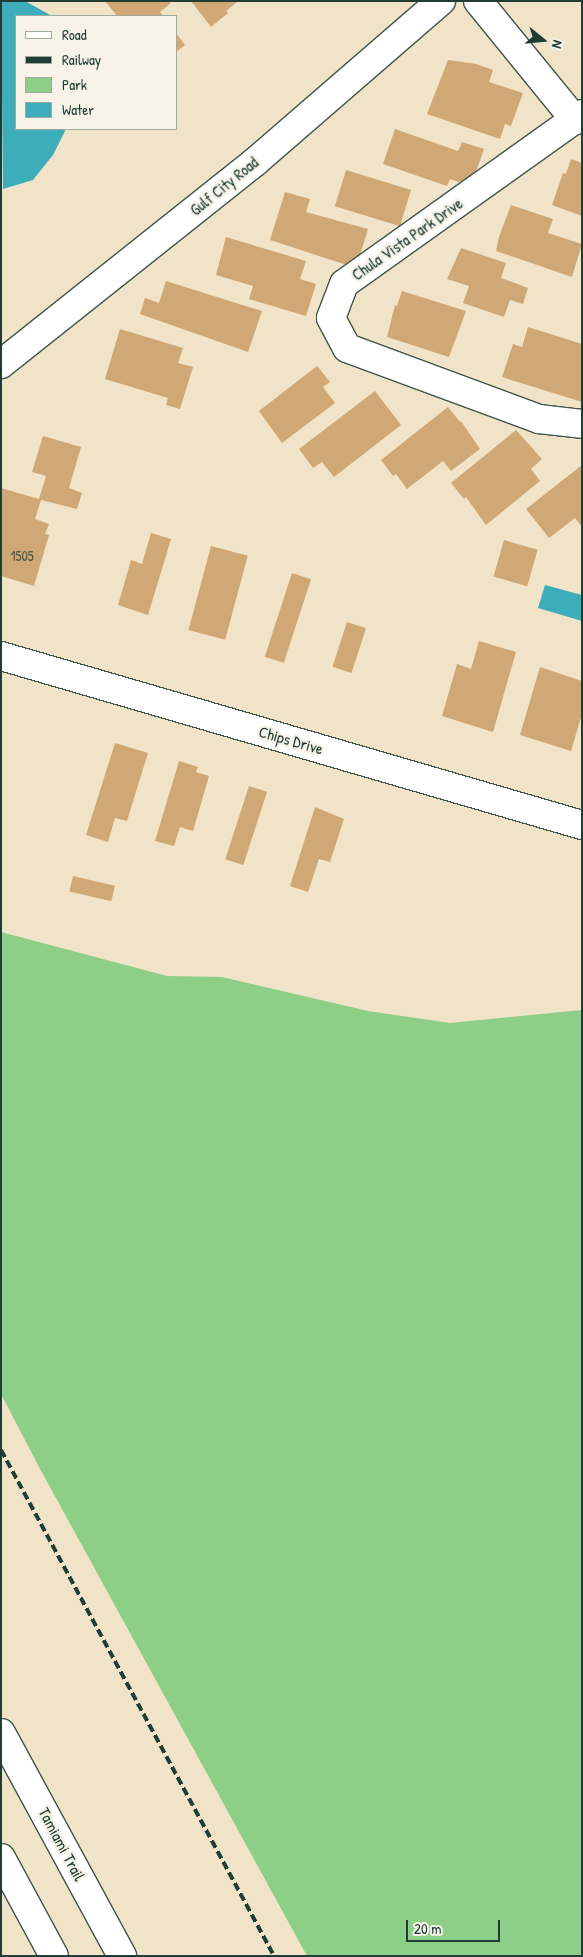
<!DOCTYPE html>
<style>
body{margin:0}
#map{position:relative;width:583px;height:1957px;overflow:hidden;background:#f0e3c7;font-family:"Patrick Hand",sans-serif}
div>[style]{position:absolute}
.green>*{inset:0;background:#8dcf87}
.water>*{inset:0;background:#3dacbb}
.building>*{inset:0;background:#d0a875;transform-origin:0 0}
.roads{filter:drop-shadow(1px 0 #3e564a) drop-shadow(-1px 0 #3e564a) drop-shadow(0 1px #3e564a) drop-shadow(0 -1px #3e564a)}
.minor>*{height:28px;margin:-14px;padding:0 14px;transform-origin:14px;border-radius:14px;background:#fff}
.major>*{height:28px;margin:-14px;padding:0 14px;transform-origin:14px;border-radius:14px;background:#fff}
.rail>*{height:4px;margin-top:-2px;transform-origin:0;background:repeating-linear-gradient(90deg,#1f3d34 0 8px,transparent 0 12px)}
span{translate:-50% -50%;white-space:nowrap;text-align:center;line-height:1.15;-webkit-text-stroke:5px #f7f3e8;paint-order:stroke}
.number-label{font-size:14px;color:#4b5844}
.number-label span{-webkit-text-stroke-width:0}
.street-label{font-size:16px;color:#1f3d34}
.frame{position:absolute;inset:0;border:2px solid #1f3d34;pointer-events:none}
.legend{position:absolute;left:15px;top:15px;width:162px;height:115px;box-sizing:border-box;background:#f7f3e8;border:1px solid #a1aaa0;margin:0;padding:6px 9px;list-style:none;font-size:15px;color:#1f3d34}
.legend li{display:flex;align-items:center;gap:10px;height:25px}
.legend b{width:25px;border:1px solid #a1aaa0}
.north{position:absolute;left:518px;top:15px;width:50px;height:50px;-webkit-text-stroke:4px #f7f3e8;paint-order:stroke;rotate:107deg;font-size:14px;font-weight:700;line-height:20px;text-align:center;color:#1f3d34}
.north::after{content:'';display:block;margin:auto;width:18px;height:22px;background:#1f3d34;clip-path:polygon(50% 0,100% 100%,50% 72%,0 100%)}
.scale{position:absolute;left:406px;top:1920px;width:94px;height:22px;box-sizing:border-box;border:2px solid #1f3d34;border-top:0;padding-left:6px;font-size:15px;line-height:18px;white-space:nowrap;color:#1f3d34;-webkit-text-stroke:4px #f7f3e8;paint-order:stroke}
</style>
<div id="map">
<div class="green">
<div style="clip-path:polygon(1px 932px,167px 976px,222px 977px,368px 1011px,450px 1023px,582px 1010px,582px 1956px,307px 1956px,39px 1467px,1px 1394px)"></div>
</div>
<div class="water">
<div style="clip-path:polygon(1px 1px,25px 1px,52px 16px,16px 16px,16px 129px,66px 129px,53px 155px,33px 180px,3px 189px)"></div>
<div style="clip-path:polygon(545px 585px,582px 595px,582px 621px,538px 608px)"></div>
</div>
<div class="building">
<div style="clip-path:polygon(105px 1px,169px 1px,171px 3px,160px 12px,163px 16px,117px 16px)"></div>
<div style="clip-path:polygon(191px 1px,238px 1px,226px 11px,228px 13px,211px 27px)"></div>
<div style="clip-path:polygon(176px 33px,185px 45px,176px 52px)"></div>
<div style="clip-path:polygon(448px 60px,476px 64px,493px 70px,489px 82px,523px 93px,511px 126px,505px 124px,500px 139px,427px 114px)"></div>
<div style="clip-path:polygon(395px 129px,458px 151px,462px 142px,484px 149px,471px 186px,450px 179px,447px 186px,383px 164px)"></div>
<div style="clip-path:polygon(571px 159px,582px 163px,582px 216px,552px 205px,563px 173px,566px 174px)"></div>
<div style="left:346px;top:170px;width:68px;height:38px;rotate:17deg"></div>
<div style="clip-path:polygon(285px 192px,310px 199px,306px 212px,368px 229px,356px 268px,270px 240px)"></div>
<div style="clip-path:polygon(511px 205px,553px 219px,548px 233px,582px 244px,572px 277px,496px 251px,499px 237px)"></div>
<div style="clip-path:polygon(226px 237px,306px 261px,300px 279px,316px 284px,306px 316px,249px 299px,253px 286px,216px 275px)"></div>
<div style="clip-path:polygon(461px 248px,506px 263px,501px 278px,528px 288px,523px 304px,510px 300px,504px 317px,463px 303px,469px 286px,447px 279px)"></div>
<div style="clip-path:polygon(166px 281px,262px 311px,248px 352px,140px 314px,145px 298px,159px 303px)"></div>
<div style="clip-path:polygon(402px 291px,466px 311px,449px 357px,387px 337px,395px 305px,397px 306px)"></div>
<div style="clip-path:polygon(528px 327px,582px 344px,582px 402px,502px 377px,513px 344px,522px 347px)"></div>
<div style="clip-path:polygon(120px 329px,183px 348px,178px 363px,193px 367px,180px 409px,166px 405px,168px 398px,105px 379px)"></div>
<div style="clip-path:polygon(317px 366px,330px 382px,323px 387px,335px 403px,282px 443px,259px 411px)"></div>
<div style="clip-path:polygon(375px 391px,401px 425px,334px 477px,322px 462px,313px 468px,299px 449px)"></div>
<div style="clip-path:polygon(448px 407px,460px 422px,461px 421px,480px 449px,451px 471px,443px 461px,407px 489px,396px 474px,393px 476px,381px 460px)"></div>
<div style="clip-path:polygon(516px 430px,542px 459px,531px 469px,540px 481px,486px 525px,466px 497px,464px 499px,451px 483px)"></div>
<div style="clip-path:polygon(43px 436px,81px 447px,69px 488px,82px 493px,77px 509px,41px 500px,35px 519px,49px 524px,45px 534px,49px 535px,34px 586px,1px 576px,1px 488px,39px 499px,46px 476px,32px 472px)"></div>
<div style="clip-path:polygon(582px 465px,582px 527px,575px 518px,549px 538px,526px 509px)"></div>
<div style="clip-path:polygon(151px 533px,171px 539px,148px 615px,118px 605px,131px 560px,142px 564px)"></div>
<div style="left:504px;top:540px;width:35px;height:38px;rotate:16deg"></div>
<div style="left:211px;top:546px;width:38px;height:87px;rotate:15deg"></div>
<div style="left:292px;top:573px;width:20px;height:88px;rotate:18deg"></div>
<div style="left:347px;top:622px;width:20px;height:47px;rotate:18deg"></div>
<div style="clip-path:polygon(479px 641px,516px 652px,493px 732px,442px 716px,457px 664px,471px 669px)"></div>
<div style="clip-path:polygon(540px 667px,582px 681px,582px 714px,571px 751px,520px 735px)"></div>
<div style="clip-path:polygon(115px 743px,148px 753px,127px 821px,115px 818px,108px 842px,86px 835px)"></div>
<div style="clip-path:polygon(179px 761px,198px 767px,196px 772px,209px 776px,193px 831px,180px 827px,174px 846px,155px 841px)"></div>
<div style="left:249px;top:786px;width:19px;height:77px;rotate:18deg"></div>
<div style="clip-path:polygon(315px 807px,344px 819px,330px 862px,319px 859px,308px 892px,290px 886px)"></div>
<div style="left:73px;top:876px;width:43px;height:16px;rotate:13deg"></div>
</div>
<div class="roads">
<div class="minor">
<div style="left:478px;top:1px;width:154px;rotate:50.8deg"></div>
<div style="left:582px;top:114px;width:292px;rotate:144.5deg"></div>
<div style="left:344px;top:284px;width:36px;rotate:111deg"></div>
<div style="left:331px;top:318px;width:34px;rotate:62deg"></div>
<div style="left:347px;top:348px;width:205px;rotate:20.3deg"></div>
<div style="left:539px;top:419px;width:43px;rotate:6.6deg"></div>
<div style="left:1px;top:364px;width:325px;rotate:-38.5deg"></div>
<div style="left:255px;top:162px;width:246px;rotate:-40.9deg"></div>
<div style="left:1px;top:656px;width:605px;rotate:16.22deg"></div>
</div>
<div class="major">
<div style="left:1px;top:1733px;width:254px;rotate:61.5deg"></div>
<div style="left:1px;top:1858px;width:111px;rotate:61.6deg"></div>
</div>
</div>
<div class="rail">
<div style="left:1px;top:1450px;width:575px;rotate:61.65deg"></div>
</div>
<div class="number-label">
<span style="left:22px;top:556px">1505</span>
</div>
<div class="street-label">
<span style="left:224px;top:186px;rotate:-39deg">Gulf City Road</span>
<span style="left:407px;top:239px;rotate:-35deg">Chula Vista Park Drive</span>
<span style="left:291px;top:740px;rotate:16deg">Chips Drive</span>
<span style="left:62px;top:1844px;rotate:62deg">Tamiami Trail</span>
</div>
<div class="frame"></div>
<ul class="legend">
<li><b style="height:6px;background:#fff"></b>Road</li>
<li><b style="height:6px;background:#1f3d34"></b>Railway</li>
<li><b style="height:14px;background:#8dcf87"></b>Park</li>
<li><b style="height:14px;background:#3dacbb"></b>Water</li>
</ul>
<div class="north">N</div>
<div class="scale">20 m</div>
</div>
